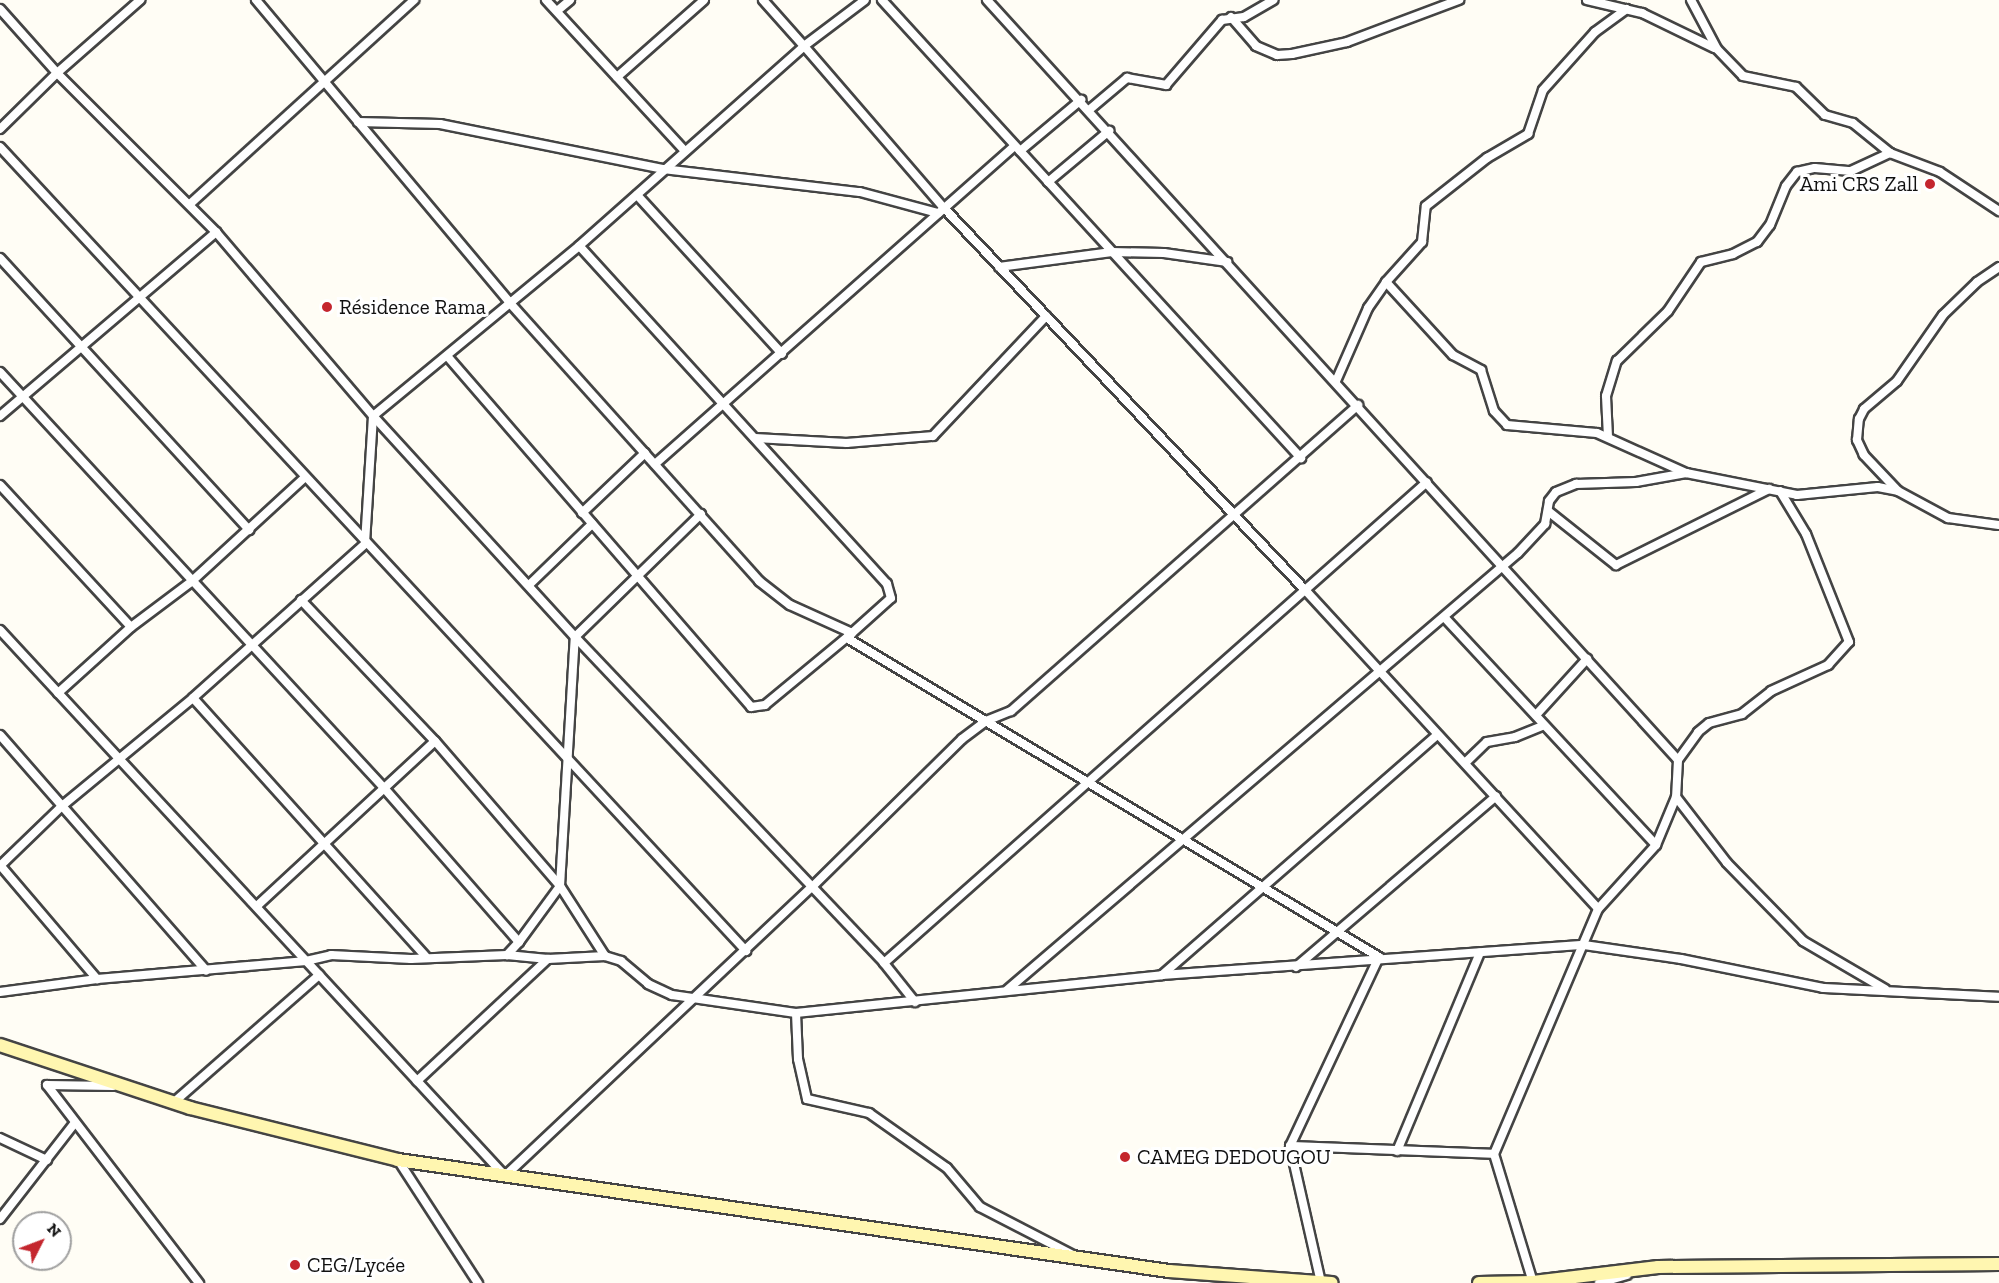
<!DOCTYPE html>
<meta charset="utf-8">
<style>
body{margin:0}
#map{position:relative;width:1999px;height:1283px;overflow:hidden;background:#fffdf5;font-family:"Zilla Slab",serif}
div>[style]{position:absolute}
.roads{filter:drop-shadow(2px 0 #444) drop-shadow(-2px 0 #444) drop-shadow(0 2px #444) drop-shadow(0 -2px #444)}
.street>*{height:8px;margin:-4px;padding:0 4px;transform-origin:4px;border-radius:4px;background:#fff}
.secondary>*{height:12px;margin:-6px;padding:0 6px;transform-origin:6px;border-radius:6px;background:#fff6b0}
.dots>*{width:16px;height:16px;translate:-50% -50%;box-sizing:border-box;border:3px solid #fff;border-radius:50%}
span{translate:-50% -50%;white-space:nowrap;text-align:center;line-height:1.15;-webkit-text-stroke:6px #fff;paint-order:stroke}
.poi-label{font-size:21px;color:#111}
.right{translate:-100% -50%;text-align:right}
.left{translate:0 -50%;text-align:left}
.north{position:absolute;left:12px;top:1211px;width:60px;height:60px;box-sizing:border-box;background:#fff;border:2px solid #a0a0a0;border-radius:50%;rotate:48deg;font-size:16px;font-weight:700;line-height:24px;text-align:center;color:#111}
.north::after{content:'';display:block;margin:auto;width:21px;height:27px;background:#c4262e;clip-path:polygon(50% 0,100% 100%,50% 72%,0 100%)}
</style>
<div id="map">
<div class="roads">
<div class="street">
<div style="left:256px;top:0;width:394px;rotate:50deg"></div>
<div style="left:509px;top:302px;width:375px;rotate:48.1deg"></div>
<div style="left:759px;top:581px;width:39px;rotate:38deg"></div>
<div style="left:790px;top:605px;width:68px;rotate:24.3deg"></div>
<div style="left:546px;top:0;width:204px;rotate:47.4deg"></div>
<div style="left:763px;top:0;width:62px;rotate:48.3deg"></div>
<div style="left:804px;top:46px;width:76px;rotate:-37deg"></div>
<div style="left:882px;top:0;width:621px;rotate:47.55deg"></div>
<div style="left:987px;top:0;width:1027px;rotate:47.72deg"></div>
<div style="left:1678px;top:760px;width:37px;rotate:93deg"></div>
<div style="left:1676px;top:797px;width:52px;rotate:112.6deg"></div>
<div style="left:1656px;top:845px;width:86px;rotate:132.2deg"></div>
<div style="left:1598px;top:909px;width:266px;rotate:113deg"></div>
<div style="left:1494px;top:1154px;width:134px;rotate:73.1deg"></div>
<div style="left:1587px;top:0;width:57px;rotate:13.3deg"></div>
<div style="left:1642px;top:13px;width:80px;rotate:25.9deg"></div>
<div style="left:1691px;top:0;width:55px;rotate:62deg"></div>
<div style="left:1717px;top:49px;width:37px;rotate:46deg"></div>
<div style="left:1743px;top:76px;width:54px;rotate:11.7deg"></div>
<div style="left:1796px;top:87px;width:40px;rotate:44deg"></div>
<div style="left:1825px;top:115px;width:29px;rotate:16deg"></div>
<div style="left:1853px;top:123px;width:48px;rotate:39deg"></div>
<div style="left:1890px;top:153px;width:53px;rotate:20.8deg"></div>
<div style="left:1940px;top:172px;width:71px;rotate:33.5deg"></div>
<div style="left:0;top:9px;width:86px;rotate:48.3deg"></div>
<div style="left:57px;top:73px;width:111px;rotate:-41.3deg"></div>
<div style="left:557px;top:11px;width:17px;rotate:-40deg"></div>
<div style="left:1231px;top:17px;width:38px;rotate:49deg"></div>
<div style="left:1256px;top:46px;width:23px;rotate:23deg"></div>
<div style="left:1277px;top:55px;width:15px;rotate:-4deg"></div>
<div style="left:1292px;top:54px;width:56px;rotate:-12.3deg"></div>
<div style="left:1347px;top:42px;width:120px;rotate:-20.6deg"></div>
<div style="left:617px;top:77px;width:116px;rotate:-41.5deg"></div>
<div style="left:1089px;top:110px;width:50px;rotate:-40.1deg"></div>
<div style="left:1127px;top:78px;width:40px;rotate:10deg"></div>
<div style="left:1166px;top:85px;width:86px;rotate:-49.3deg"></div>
<div style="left:1222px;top:20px;width:22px;rotate:-8deg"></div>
<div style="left:1244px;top:17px;width:34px;rotate:-30deg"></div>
<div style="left:358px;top:122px;width:82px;rotate:1.4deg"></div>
<div style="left:440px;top:124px;width:227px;rotate:11.4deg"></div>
<div style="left:663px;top:169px;width:198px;rotate:6.7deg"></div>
<div style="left:860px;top:192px;width:81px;rotate:15.1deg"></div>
<div style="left:0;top:129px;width:80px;rotate:-44.5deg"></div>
<div style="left:57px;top:73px;width:225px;rotate:45deg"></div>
<div style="left:0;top:147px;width:1097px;rotate:47.14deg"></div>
<div style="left:1020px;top:151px;width:80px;rotate:-39.9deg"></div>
<div style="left:1048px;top:182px;width:80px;rotate:-39.9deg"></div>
<div style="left:637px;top:195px;width:215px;rotate:47.6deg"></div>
<div style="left:191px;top:203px;width:302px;rotate:-42.3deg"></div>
<div style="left:0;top:258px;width:369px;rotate:47.5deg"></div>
<div style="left:999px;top:267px;width:114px;rotate:-7.6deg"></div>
<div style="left:1112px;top:252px;width:52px;rotate:1.1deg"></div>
<div style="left:1164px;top:253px;width:64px;rotate:8.1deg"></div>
<div style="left:1386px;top:282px;width:99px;rotate:47.5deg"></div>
<div style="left:1453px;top:355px;width:32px;rotate:28deg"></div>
<div style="left:1481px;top:370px;width:43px;rotate:72.4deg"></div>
<div style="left:1494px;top:411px;width:19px;rotate:47deg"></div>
<div style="left:1507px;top:425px;width:90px;rotate:5.1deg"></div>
<div style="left:1597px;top:433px;width:98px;rotate:24.2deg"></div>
<div style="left:1686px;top:473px;width:113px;rotate:11.2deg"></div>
<div style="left:1797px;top:495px;width:81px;rotate:-5.6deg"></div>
<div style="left:1878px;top:487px;width:20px;rotate:11deg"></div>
<div style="left:1898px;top:491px;width:57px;rotate:28.4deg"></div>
<div style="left:1948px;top:518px;width:51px;rotate:7.8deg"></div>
<div style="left:448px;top:357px;width:463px;rotate:49.1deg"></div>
<div style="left:751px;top:707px;width:14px;rotate:-8deg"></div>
<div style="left:765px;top:705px;width:113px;rotate:-39.6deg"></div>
<div style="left:852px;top:633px;width:52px;rotate:-41.9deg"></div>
<div style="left:891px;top:598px;width:15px;rotate:-106deg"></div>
<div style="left:887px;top:584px;width:457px;rotate:-132.3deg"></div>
<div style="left:0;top:372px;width:566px;rotate:47.29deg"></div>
<div style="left:384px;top:788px;width:205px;rotate:48.8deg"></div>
<div style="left:519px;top:942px;width:18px;rotate:133deg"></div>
<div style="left:1336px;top:381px;width:80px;rotate:-66.3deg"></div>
<div style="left:1368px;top:308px;width:32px;rotate:-55deg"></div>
<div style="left:1386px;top:282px;width:54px;rotate:-48deg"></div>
<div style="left:1422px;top:242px;width:36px;rotate:-84deg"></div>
<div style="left:1426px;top:206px;width:78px;rotate:-38.2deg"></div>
<div style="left:1487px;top:158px;width:48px;rotate:-30.3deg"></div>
<div style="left:1528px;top:134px;width:46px;rotate:-71.2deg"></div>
<div style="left:1543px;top:90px;width:78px;rotate:-48.1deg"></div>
<div style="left:1595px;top:32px;width:39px;rotate:-36deg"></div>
<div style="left:0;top:416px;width:284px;rotate:-40.4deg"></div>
<div style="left:216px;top:232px;width:242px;rotate:49.5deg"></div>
<div style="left:373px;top:416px;width:128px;rotate:93.6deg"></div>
<div style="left:365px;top:544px;width:231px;rotate:138.2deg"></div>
<div style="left:193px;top:698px;width:168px;rotate:140.5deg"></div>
<div style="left:63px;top:805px;width:88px;rotate:135.9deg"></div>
<div style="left:1608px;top:437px;width:41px;rotate:-92.8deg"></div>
<div style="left:1606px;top:396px;width:37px;rotate:-73deg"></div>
<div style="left:1617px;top:361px;width:71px;rotate:-44.4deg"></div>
<div style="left:1668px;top:311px;width:59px;rotate:-56deg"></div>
<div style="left:1701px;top:262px;width:33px;rotate:-14deg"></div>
<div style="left:1733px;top:254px;width:27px;rotate:-27deg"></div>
<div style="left:1757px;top:242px;width:21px;rotate:-53deg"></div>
<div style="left:1770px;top:225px;width:42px;rotate:-67.7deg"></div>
<div style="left:1786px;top:186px;width:18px;rotate:-52deg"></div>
<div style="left:1797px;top:172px;width:18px;rotate:-13deg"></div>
<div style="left:1815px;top:168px;width:36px;rotate:5deg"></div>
<div style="left:1851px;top:171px;width:43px;rotate:-24.8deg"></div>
<div style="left:755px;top:438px;width:92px;rotate:3.1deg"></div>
<div style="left:847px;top:443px;width:86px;rotate:-4.7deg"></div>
<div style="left:933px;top:436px;width:165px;rotate:-46.7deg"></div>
<div style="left:655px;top:464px;width:480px;rotate:-41.5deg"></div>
<div style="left:0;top:485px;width:193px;rotate:47.3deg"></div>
<div style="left:1898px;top:491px;width:50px;rotate:-133.4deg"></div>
<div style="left:1864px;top:455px;width:17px;rotate:-115deg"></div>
<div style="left:1857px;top:440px;width:21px;rotate:-85deg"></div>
<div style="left:1859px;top:419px;width:11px;rotate:-63deg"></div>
<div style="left:1864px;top:409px;width:43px;rotate:-40.3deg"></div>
<div style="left:1897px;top:381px;width:80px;rotate:-55.1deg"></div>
<div style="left:1943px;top:315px;width:47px;rotate:-44.1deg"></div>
<div style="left:1977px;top:282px;width:27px;rotate:-34deg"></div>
<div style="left:1548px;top:511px;width:87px;rotate:38.5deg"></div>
<div style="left:1616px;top:565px;width:171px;rotate:-26.4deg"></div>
<div style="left:582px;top:513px;width:87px;rotate:-43.6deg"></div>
<div style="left:701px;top:514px;width:176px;rotate:135.7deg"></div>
<div style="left:575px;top:637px;width:449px;rotate:46.5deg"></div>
<div style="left:884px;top:963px;width:50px;rotate:51.5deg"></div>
<div style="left:529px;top:585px;width:88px;rotate:-44.1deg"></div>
<div style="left:301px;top:600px;width:195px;rotate:46.5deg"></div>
<div style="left:435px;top:741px;width:191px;rotate:49.2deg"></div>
<div style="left:560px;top:886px;width:69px;rotate:126.2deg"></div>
<div style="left:1445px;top:618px;width:310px;rotate:47.1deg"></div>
<div style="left:0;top:630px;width:744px;rotate:47.23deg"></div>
<div style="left:505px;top:1176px;width:420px;rotate:-43.3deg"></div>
<div style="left:811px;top:888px;width:212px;rotate:-44.6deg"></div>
<div style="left:962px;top:739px;width:30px;rotate:-37deg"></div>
<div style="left:986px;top:721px;width:27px;rotate:-22deg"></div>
<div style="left:1011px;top:711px;width:463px;rotate:-41.4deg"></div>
<div style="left:847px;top:638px;width:620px;rotate:30.95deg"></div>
<div style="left:1379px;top:957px;width:209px;rotate:115.2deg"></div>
<div style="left:1290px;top:1146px;width:139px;rotate:77.2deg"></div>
<div style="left:58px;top:693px;width:98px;rotate:-42.1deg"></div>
<div style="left:131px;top:627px;width:75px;rotate:-36.9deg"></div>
<div style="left:191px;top:582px;width:155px;rotate:-42.6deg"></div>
<div style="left:193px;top:698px;width:348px;rotate:48deg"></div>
<div style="left:1536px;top:715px;width:76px;rotate:-47.7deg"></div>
<div style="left:0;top:735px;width:313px;rotate:48.8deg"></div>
<div style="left:1678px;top:760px;width:34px;rotate:-54deg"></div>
<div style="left:1698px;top:732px;width:14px;rotate:-39deg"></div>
<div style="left:1709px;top:723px;width:34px;rotate:-15deg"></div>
<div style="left:1742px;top:714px;width:37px;rotate:-38deg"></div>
<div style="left:1771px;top:691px;width:63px;rotate:-24.5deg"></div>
<div style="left:1828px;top:665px;width:31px;rotate:-48deg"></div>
<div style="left:1849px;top:642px;width:116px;rotate:-111.7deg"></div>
<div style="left:1806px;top:534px;width:50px;rotate:-121.2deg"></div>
<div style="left:1465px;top:763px;width:30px;rotate:-44deg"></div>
<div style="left:1487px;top:742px;width:28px;rotate:-10deg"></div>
<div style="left:1515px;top:737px;width:31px;rotate:-22deg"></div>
<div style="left:1676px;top:797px;width:83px;rotate:52.3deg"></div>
<div style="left:1727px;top:863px;width:109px;rotate:45.7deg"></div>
<div style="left:1803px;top:941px;width:95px;rotate:30.3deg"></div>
<div style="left:0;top:865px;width:150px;rotate:49.6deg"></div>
<div style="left:258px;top:905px;width:241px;rotate:-42.8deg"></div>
<div style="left:605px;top:956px;width:83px;rotate:-122.7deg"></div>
<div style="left:560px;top:886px;width:249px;rotate:-86.6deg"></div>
<div style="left:575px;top:637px;width:299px;rotate:-132.4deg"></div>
<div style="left:373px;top:416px;width:267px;rotate:-39.5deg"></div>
<div style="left:579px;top:246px;width:301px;rotate:-41.6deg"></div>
<div style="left:804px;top:46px;width:213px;rotate:49.2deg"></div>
<div style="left:943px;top:207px;width:530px;rotate:46.61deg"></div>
<div style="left:1307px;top:592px;width:430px;rotate:47.4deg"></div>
<div style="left:884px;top:963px;width:725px;rotate:-41.54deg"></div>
<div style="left:1296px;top:967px;width:263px;rotate:-40.5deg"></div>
<div style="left:1162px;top:975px;width:365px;rotate:-41.1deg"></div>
<div style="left:1007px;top:990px;width:672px;rotate:-40.54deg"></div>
<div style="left:1518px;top:553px;width:40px;rotate:-47deg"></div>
<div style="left:1545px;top:524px;width:23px;rotate:-80deg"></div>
<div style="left:1549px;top:501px;width:11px;rotate:-52deg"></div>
<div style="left:1556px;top:492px;width:22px;rotate:-22deg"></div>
<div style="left:1576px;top:484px;width:60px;rotate:-1.9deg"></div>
<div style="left:1636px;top:482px;width:51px;rotate:-10.2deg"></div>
<div style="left:0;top:992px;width:98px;rotate:-7.6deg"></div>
<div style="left:97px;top:979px;width:210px;rotate:-4.9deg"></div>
<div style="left:306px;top:961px;width:26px;rotate:-13deg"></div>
<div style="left:331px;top:955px;width:80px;rotate:2.9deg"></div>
<div style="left:411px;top:959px;width:96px;rotate:-2.4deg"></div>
<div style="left:507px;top:955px;width:41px;rotate:5.6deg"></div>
<div style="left:548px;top:959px;width:57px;rotate:-3deg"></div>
<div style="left:605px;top:956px;width:17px;rotate:17deg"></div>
<div style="left:621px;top:961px;width:35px;rotate:40deg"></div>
<div style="left:648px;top:984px;width:26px;rotate:25deg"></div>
<div style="left:672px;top:995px;width:125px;rotate:8.3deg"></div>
<div style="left:796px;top:1013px;width:368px;rotate:-5.9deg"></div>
<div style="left:1162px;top:975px;width:423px;rotate:-4.1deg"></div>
<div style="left:1584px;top:945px;width:98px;rotate:8.2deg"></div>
<div style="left:1681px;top:959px;width:145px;rotate:11.5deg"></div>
<div style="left:1823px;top:988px;width:176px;rotate:2.9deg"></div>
<div style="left:796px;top:1013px;width:46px;rotate:87.5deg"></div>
<div style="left:798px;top:1059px;width:41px;rotate:77.3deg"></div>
<div style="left:807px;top:1099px;width:64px;rotate:12.7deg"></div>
<div style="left:869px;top:1113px;width:95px;rotate:35.2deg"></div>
<div style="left:947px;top:1168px;width:51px;rotate:49.8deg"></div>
<div style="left:980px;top:1207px;width:105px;rotate:27.3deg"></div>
<div style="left:417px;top:1081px;width:179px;rotate:-43deg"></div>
<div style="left:113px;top:1086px;width:66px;rotate:-179.1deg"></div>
<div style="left:47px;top:1085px;width:250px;rotate:52.5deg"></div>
<div style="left:174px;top:1102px;width:193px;rotate:-41.2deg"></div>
<div style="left:0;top:1138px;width:52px;rotate:25.1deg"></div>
<div style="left:1290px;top:1146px;width:204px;rotate:2.2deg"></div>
<div style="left:1397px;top:1151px;width:215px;rotate:-67.3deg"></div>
<div style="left:398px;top:1160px;width:147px;rotate:57deg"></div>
<div style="left:0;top:1219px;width:120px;rotate:-52.1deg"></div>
<div style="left:1599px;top:1283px;width:29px;rotate:-16deg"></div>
</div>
<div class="secondary">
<div style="left:0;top:1045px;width:200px;rotate:18.3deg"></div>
<div style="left:190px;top:1108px;width:214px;rotate:14deg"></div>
<div style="left:398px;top:1160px;width:779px;rotate:8.19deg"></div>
<div style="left:1169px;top:1271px;width:163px;rotate:4.2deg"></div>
<div style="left:1479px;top:1283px;width:54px;rotate:-1.1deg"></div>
<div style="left:1533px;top:1282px;width:126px;rotate:-6.8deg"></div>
<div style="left:1658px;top:1267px;width:341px;rotate:-0.5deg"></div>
</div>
</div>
<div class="dots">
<div style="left:1930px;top:184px;background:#c4262e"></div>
<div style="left:327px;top:307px;background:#c4262e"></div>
<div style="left:1125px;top:1157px;background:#c4262e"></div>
<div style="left:295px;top:1265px;background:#c4262e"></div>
</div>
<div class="poi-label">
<span class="right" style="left:1918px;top:184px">Ami CRS Zall</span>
<span class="left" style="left:339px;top:307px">Résidence Rama</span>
<span class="left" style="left:1137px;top:1157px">CAMEG DEDOUGOU</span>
<span class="left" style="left:307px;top:1265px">CEG/Lycée</span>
</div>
<div class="north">N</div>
</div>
